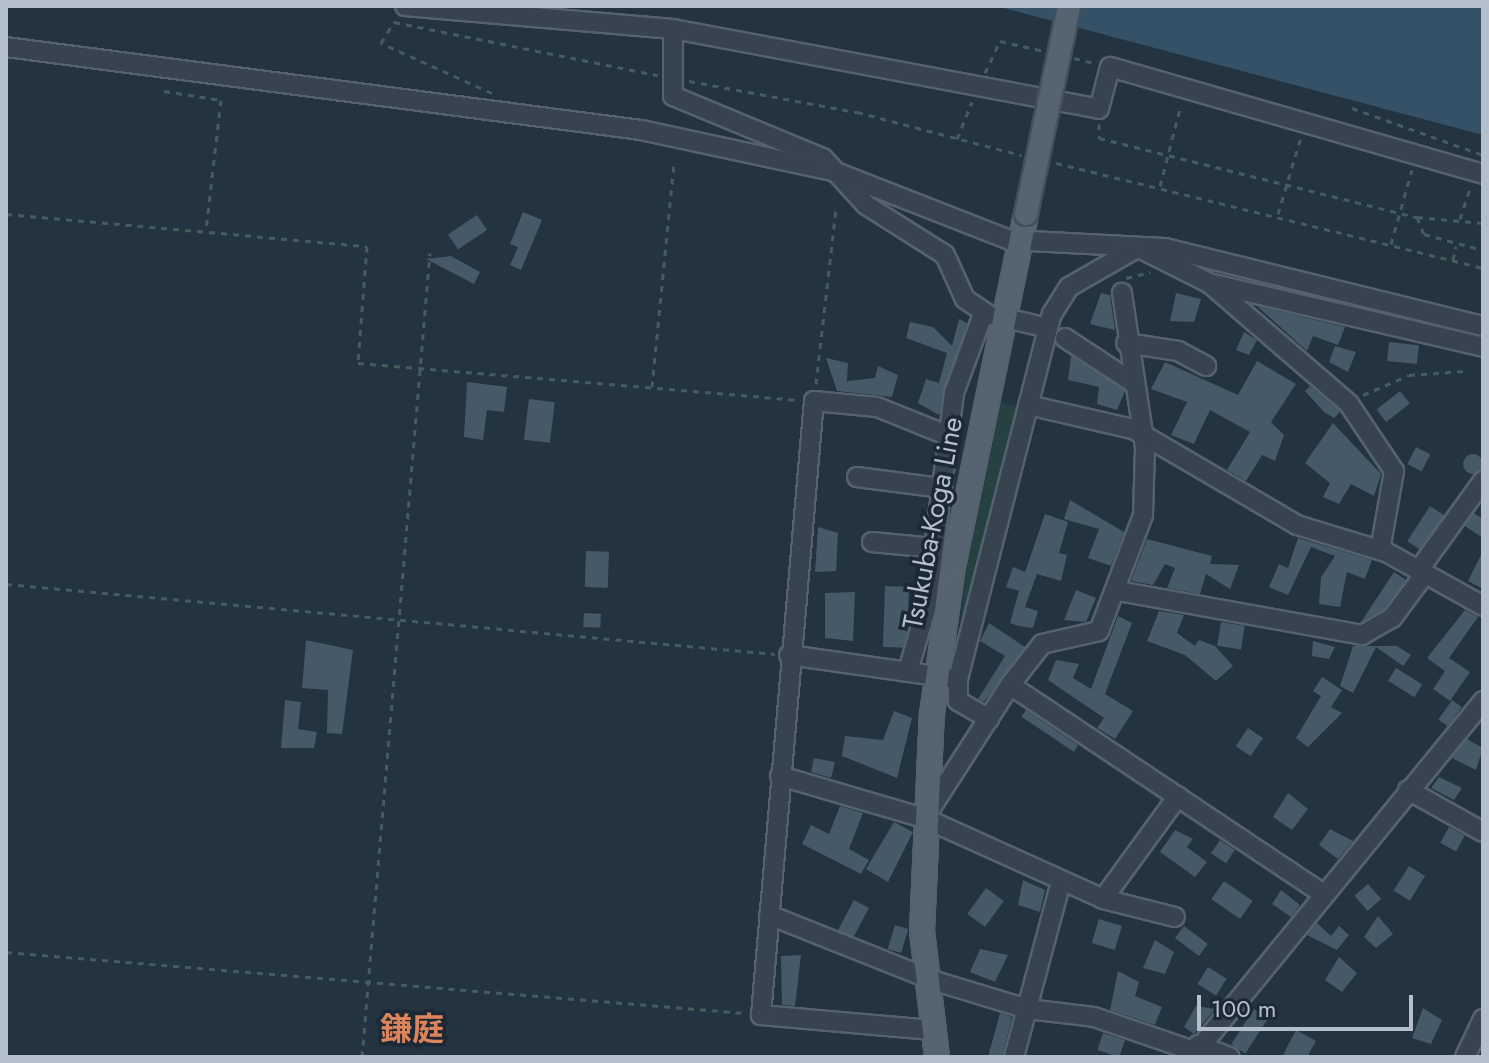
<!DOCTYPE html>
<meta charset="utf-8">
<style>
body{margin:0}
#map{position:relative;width:1489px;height:1063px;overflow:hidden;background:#233340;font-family:Jost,"Noto Sans JP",sans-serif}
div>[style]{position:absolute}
.green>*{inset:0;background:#254141}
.water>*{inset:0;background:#355168}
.building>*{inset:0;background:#465966;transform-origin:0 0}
.round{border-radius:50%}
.path>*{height:3px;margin-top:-1.5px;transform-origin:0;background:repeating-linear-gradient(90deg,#435d5d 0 6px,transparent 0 12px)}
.roads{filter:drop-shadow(2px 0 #55626e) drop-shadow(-2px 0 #55626e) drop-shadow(0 2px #55626e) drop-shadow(0 -2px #55626e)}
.minor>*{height:18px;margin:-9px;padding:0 9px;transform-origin:9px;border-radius:9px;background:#374450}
.major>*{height:22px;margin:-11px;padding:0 11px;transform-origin:11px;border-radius:11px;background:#556470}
.bridges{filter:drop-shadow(2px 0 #43505c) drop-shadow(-2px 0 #43505c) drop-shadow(0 2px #43505c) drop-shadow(0 -2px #43505c)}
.major-bridge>*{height:22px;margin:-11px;padding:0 11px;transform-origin:11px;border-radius:11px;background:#556470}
span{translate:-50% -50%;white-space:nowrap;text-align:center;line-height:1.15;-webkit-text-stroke:7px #1c2935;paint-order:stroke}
.street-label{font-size:28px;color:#b3bfcb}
.quarter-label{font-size:32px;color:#dc845c;font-weight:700}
.frame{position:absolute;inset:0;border:8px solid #b3bfcb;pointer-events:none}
.scale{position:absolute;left:1197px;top:995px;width:216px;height:36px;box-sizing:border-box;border:4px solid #b3bfcb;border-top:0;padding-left:10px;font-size:24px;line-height:28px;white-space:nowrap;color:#b3bfcb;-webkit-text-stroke:6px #1c2935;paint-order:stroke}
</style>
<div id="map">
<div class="green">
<div style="clip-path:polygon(1001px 402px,1020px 407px,957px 662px,965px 579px)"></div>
</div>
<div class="water">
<div style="clip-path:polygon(996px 6px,1483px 6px,1483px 135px,1291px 84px)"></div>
</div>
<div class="building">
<div style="clip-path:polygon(523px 212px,542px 220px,521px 270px,510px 265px,518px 247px,510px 244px)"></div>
<div style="left:477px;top:215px;width:18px;height:35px;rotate:56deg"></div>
<div style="clip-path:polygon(451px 256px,480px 272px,474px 284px,426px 259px)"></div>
<div style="clip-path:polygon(1101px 293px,1110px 295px,1115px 330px,1090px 324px)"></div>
<div style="clip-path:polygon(1176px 293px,1201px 299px,1194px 322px,1170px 321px)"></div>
<div style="clip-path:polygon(1257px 306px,1345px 327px,1338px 345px,1313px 336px,1307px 351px)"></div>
<div style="clip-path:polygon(959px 319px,967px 323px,939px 415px,918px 403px,926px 379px,939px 383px,947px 353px,906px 338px,910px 322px,933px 327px,952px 346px)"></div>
<div style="clip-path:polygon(1244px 332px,1257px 340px,1249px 355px,1236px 350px)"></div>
<div style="left:1389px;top:342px;width:30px;height:19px;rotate:6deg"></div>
<div style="clip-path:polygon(1335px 346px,1356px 352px,1348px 372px,1329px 362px)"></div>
<div style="clip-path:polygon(1071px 356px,1125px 391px,1117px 410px,1097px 404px,1099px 387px,1068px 380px)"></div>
<div style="clip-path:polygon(826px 358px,848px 363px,847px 381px,875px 378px,878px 366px,898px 375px,892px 397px,837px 391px)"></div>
<div style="clip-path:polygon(1257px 361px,1296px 384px,1271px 422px,1284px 435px,1275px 461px,1262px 455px,1246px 481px,1227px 470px,1250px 432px,1210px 410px,1194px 444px,1171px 435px,1187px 402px,1151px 389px,1165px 362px,1238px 395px)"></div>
<div style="clip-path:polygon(467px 382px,507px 387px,504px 412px,487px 410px,483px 440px,464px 437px)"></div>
<div style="clip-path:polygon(1310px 386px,1340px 412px,1334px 418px,1324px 412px,1305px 391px)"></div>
<div style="left:1400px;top:391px;width:16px;height:30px;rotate:52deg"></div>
<div style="left:529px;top:399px;width:26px;height:41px;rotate:7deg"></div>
<div style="clip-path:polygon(1333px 423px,1381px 474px,1374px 496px,1351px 484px,1339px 504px,1323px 497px,1330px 483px,1305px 463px)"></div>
<div style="left:1416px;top:447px;width:16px;height:19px;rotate:27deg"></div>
<div class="round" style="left:1463px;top:454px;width:20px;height:20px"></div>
<div style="clip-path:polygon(1070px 500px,1124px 532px,1111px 566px,1088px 558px,1099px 529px,1064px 519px)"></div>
<div style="left:1430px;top:506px;width:17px;height:42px;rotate:33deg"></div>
<div style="clip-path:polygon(1474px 513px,1483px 519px,1483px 538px,1465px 526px)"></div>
<div style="clip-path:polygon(1045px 514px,1068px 522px,1059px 553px,1067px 555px,1061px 581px,1037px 574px,1025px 607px,1038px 611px,1033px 628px,1019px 626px,1010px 623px,1019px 591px,1006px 587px,1013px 567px,1025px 572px)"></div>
<div style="clip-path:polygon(818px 527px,838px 533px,836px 571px,815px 572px)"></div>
<div style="clip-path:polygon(1298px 538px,1372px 560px,1365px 579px,1347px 572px,1340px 607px,1319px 604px,1321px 577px,1335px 556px,1311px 547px,1288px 595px,1269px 587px,1279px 564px,1288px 568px)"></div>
<div style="clip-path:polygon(1147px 539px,1212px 556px,1210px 564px,1239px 565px,1230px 589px,1206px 574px,1200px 594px,1167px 588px,1175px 568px,1165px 564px,1153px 585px,1131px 581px)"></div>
<div style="left:586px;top:551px;width:23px;height:36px;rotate:2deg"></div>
<div style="clip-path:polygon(1483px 551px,1483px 589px,1468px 581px)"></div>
<div style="clip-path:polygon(1394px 572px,1406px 580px,1384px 609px,1361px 622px)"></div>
<div style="left:885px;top:586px;width:24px;height:61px;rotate:2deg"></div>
<div style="clip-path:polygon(1076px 590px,1096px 598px,1086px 622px,1064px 620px)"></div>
<div style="clip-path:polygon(855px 592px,853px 641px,825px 638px,825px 593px)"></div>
<div style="clip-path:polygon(1465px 610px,1478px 617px,1449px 658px,1470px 672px,1450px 701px,1433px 689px,1445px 671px,1427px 658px)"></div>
<div style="clip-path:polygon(1159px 611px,1184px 615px,1177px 633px,1195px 646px,1199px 640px,1215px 646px,1233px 666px,1216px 681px,1185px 655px,1147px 641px)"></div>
<div style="left:584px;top:613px;width:17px;height:14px;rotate:3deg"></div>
<div style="clip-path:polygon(1118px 616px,1132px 623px,1105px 694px,1133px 711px,1115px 739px,1097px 728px,1104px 718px,1048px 680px,1056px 660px,1079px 664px,1073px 678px,1091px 689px)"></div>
<div style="left:1221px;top:622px;width:24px;height:24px;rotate:9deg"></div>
<div style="clip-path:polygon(989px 623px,1025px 647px,984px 702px,978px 699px,1005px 656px,980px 641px)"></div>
<div style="clip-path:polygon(306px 640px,353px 650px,342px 734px,327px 733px,328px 690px,302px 688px)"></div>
<div style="clip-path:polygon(1313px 641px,1335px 647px,1329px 659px,1312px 656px)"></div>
<div style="clip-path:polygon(1353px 646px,1397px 646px,1411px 655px,1403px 666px,1376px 647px,1353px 693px,1340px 686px)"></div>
<div style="left:1396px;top:668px;width:31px;height:15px;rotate:32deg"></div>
<div style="clip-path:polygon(1322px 677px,1342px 690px,1331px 707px,1342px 713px,1308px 747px,1296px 738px,1321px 696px,1313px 691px)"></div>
<div style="clip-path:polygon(285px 700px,301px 702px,298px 729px,317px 732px,314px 748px,281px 748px)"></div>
<div style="left:1452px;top:700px;width:12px;height:24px;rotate:35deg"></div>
<div style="left:1026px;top:710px;width:63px;height:8px;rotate:34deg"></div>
<div style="clip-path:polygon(894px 711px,912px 718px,897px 778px,842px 756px,845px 736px,883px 740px)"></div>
<div style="left:1248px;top:728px;width:18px;height:22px;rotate:34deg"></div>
<div style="clip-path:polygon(1467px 739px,1483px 748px,1476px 770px,1452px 758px)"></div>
<div style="clip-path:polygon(814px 758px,835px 762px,831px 778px,811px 772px)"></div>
<div style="clip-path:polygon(1439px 777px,1462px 788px,1454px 800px,1431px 788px)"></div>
<div style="clip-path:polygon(1288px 793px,1308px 809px,1292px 830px,1273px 817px)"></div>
<div style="clip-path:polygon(840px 806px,863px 813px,849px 849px,869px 860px,861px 874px,802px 844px,811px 825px,829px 834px)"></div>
<div style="clip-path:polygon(894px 822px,913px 832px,888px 882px,866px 869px)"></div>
<div style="left:1449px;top:827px;width:18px;height:18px;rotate:29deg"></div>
<div style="clip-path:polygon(1330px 829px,1353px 841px,1338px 859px,1319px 845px)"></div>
<div style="clip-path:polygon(1175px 830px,1193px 839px,1187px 847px,1207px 862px,1195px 877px,1160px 852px)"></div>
<div style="left:1220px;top:840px;width:18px;height:16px;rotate:34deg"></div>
<div style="left:1409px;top:866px;width:19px;height:29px;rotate:32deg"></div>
<div style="clip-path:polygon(1023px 880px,1045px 890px,1040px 912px,1018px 905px)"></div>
<div style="left:1224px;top:881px;width:35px;height:22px;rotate:35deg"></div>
<div style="left:1368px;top:884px;width:20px;height:18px;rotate:49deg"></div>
<div style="left:986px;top:888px;width:22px;height:32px;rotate:36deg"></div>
<div style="clip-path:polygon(1281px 890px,1300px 905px,1291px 917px,1272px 904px)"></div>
<div style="left:854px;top:900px;width:17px;height:34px;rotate:28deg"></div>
<div style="clip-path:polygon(1378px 916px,1393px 934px,1376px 948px,1364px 937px)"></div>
<div style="left:1099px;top:919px;width:24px;height:25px;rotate:17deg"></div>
<div style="clip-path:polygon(1317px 923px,1331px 936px,1339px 926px,1349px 935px,1337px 950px,1307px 935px)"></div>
<div style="left:895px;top:925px;width:14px;height:25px;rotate:17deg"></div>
<div style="left:1184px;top:926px;width:30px;height:15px;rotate:37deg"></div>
<div style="clip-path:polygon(1155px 940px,1174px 952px,1165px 974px,1143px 968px)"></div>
<div style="clip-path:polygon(980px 949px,1008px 955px,995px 982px,970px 972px)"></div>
<div style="clip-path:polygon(801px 955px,795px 1006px,782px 1005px,781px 956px)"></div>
<div style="clip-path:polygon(1339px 957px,1357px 973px,1342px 992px,1325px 980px)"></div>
<div style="left:1208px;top:967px;width:22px;height:20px;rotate:32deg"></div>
<div style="clip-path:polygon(1118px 971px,1139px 982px,1135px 996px,1162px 1007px,1155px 1025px,1110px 1010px)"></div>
<div style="clip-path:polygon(1196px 1006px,1215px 1009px,1194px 1034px,1184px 1027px)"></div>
<div style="clip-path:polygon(1423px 1008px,1442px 1020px,1431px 1044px,1412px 1038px)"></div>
<div style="left:1254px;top:1009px;width:17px;height:42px;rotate:33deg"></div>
<div style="clip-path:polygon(1000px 1013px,1012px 1017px,1002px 1057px,988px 1057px)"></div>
<div style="clip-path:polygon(1296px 1030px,1316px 1041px,1307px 1057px,1282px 1057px)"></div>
<div style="left:1103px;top:1033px;width:23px;height:18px;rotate:18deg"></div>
</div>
<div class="path">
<div style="left:1074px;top:58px;width:21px;rotate:14deg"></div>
<div style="left:985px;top:73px;width:35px;rotate:-65deg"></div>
<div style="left:1000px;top:41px;width:45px;rotate:12.8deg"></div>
<div style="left:689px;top:81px;width:171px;rotate:10.5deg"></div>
<div style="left:857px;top:112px;width:170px;rotate:14.7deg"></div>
<div style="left:164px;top:91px;width:58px;rotate:9deg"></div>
<div style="left:221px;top:100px;width:131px;rotate:96.6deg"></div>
<div style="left:492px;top:93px;width:122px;rotate:-155.8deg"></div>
<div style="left:381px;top:43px;width:25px;rotate:-58deg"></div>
<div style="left:394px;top:22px;width:269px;rotate:11.4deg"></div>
<div style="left:1352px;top:108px;width:139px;rotate:19.7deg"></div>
<div style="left:1099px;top:124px;width:14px;rotate:90deg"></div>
<div style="left:1099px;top:138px;width:328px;rotate:14deg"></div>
<div style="left:1417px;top:217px;width:66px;rotate:5.2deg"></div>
<div style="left:957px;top:139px;width:40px;rotate:-68deg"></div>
<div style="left:1056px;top:163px;width:440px;rotate:13.8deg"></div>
<div style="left:1160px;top:186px;width:84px;rotate:-75.5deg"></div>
<div style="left:6px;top:214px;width:362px;rotate:5.1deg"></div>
<div style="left:367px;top:246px;width:117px;rotate:94.4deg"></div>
<div style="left:358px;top:363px;width:444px;rotate:4.8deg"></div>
<div style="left:1278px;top:214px;width:80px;rotate:-73.4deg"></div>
<div style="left:1417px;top:217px;width:18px;rotate:68deg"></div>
<div style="left:1424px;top:234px;width:61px;rotate:15.2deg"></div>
<div style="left:1460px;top:219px;width:36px;rotate:-72deg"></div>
<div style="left:1391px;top:244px;width:77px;rotate:-74.2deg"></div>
<div style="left:1453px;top:260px;width:14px;rotate:-78deg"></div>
<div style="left:1126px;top:278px;width:25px;rotate:-14deg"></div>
<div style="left:816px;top:384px;width:176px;rotate:-83.5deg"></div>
<div style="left:652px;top:387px;width:225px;rotate:-84.4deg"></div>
<div style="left:1363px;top:395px;width:50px;rotate:-23.5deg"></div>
<div style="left:1409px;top:375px;width:56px;rotate:-4.1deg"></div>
<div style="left:6px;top:584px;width:772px;rotate:5.2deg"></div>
<div style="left:6px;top:952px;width:741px;rotate:4.73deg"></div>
<div style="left:362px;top:1057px;width:807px;rotate:-85.17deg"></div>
</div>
<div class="roads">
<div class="minor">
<div style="left:405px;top:6px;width:269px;rotate:4.9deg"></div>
<div style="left:673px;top:29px;width:433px;rotate:10.6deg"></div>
<div style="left:1099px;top:109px;width:43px;rotate:-75.3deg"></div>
<div style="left:1110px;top:67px;width:388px;rotate:16deg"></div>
<div style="left:673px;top:29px;width:67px;rotate:90deg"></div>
<div style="left:673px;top:96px;width:162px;rotate:22.5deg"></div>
<div style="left:823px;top:158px;width:64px;rotate:47.5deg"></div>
<div style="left:866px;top:205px;width:93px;rotate:32.3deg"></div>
<div style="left:945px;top:255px;width:48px;rotate:65.6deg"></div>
<div style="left:965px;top:299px;width:29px;rotate:34deg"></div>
<div style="left:6px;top:47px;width:640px;rotate:7.45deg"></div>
<div style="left:641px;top:130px;width:196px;rotate:12.1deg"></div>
<div style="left:833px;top:171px;width:190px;rotate:21.3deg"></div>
<div style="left:1010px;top:240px;width:155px;rotate:3deg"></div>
<div style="left:1165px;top:248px;width:327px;rotate:13.8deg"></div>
<div style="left:1143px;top:250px;width:74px;rotate:26.6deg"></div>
<div style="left:1209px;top:283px;width:185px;rotate:40.8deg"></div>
<div style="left:1349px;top:404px;width:81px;rotate:56.1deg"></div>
<div style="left:1394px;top:471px;width:80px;rotate:100deg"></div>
<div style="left:1209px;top:283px;width:281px;rotate:13.1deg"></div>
<div style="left:1018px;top:321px;width:31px;rotate:13deg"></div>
<div style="left:1065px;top:338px;width:80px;rotate:33.3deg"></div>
<div style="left:1126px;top:343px;width:53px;rotate:8.7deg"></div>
<div style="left:1178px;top:351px;width:32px;rotate:28deg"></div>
<div style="left:1028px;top:405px;width:108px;rotate:12.9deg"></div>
<div style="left:1133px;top:429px;width:190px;rotate:30.3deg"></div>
<div style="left:1297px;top:525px;width:93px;rotate:16.9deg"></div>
<div style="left:1386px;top:552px;width:111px;rotate:29.1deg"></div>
<div style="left:857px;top:477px;width:86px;rotate:7.4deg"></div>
<div style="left:872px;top:542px;width:62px;rotate:5.5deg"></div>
<div style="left:1418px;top:571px;width:111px;rotate:-54.2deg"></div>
<div style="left:1118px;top:591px;width:248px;rotate:10.2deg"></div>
<div style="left:1362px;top:635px;width:34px;rotate:-30deg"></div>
<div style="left:1392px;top:618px;width:54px;rotate:-53.3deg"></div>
<div style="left:789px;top:655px;width:171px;rotate:8.1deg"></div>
<div style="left:958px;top:679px;width:377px;rotate:-75.6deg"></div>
<div style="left:1052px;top:314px;width:32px;rotate:-58deg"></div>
<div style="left:1069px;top:287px;width:76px;rotate:-29.9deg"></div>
<div style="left:908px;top:671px;width:65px;rotate:-73.8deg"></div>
<div style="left:926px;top:609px;width:218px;rotate:-82.6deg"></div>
<div style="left:954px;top:393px;width:84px;rotate:-69.8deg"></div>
<div style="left:958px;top:679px;width:22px;rotate:90deg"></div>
<div style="left:958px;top:701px;width:36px;rotate:30deg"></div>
<div style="left:1010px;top:685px;width:52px;rotate:-52deg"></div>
<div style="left:1042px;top:644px;width:58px;rotate:-12.8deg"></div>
<div style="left:1099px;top:631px;width:124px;rotate:-69.2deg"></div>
<div style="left:1143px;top:515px;width:68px;rotate:-88.3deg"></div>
<div style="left:1145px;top:447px;width:156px;rotate:-98.5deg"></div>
<div style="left:780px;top:776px;width:150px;rotate:16.3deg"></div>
<div style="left:924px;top:818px;width:196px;rotate:24.3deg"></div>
<div style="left:1103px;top:899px;width:127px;rotate:-53.9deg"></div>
<div style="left:1408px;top:790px;width:86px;rotate:29.2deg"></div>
<div style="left:925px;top:817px;width:157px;rotate:-57.2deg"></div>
<div style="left:1010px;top:685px;width:373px;rotate:33.7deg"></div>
<div style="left:1103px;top:899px;width:74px;rotate:14deg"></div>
<div style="left:769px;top:915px;width:179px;rotate:21.7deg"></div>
<div style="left:935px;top:981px;width:97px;rotate:16.8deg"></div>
<div style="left:1028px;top:1009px;width:66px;rotate:6.9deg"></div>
<div style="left:1094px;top:1017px;width:106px;rotate:18.8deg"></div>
<div style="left:932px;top:1030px;width:172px;rotate:-175deg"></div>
<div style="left:761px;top:1015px;width:616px;rotate:-85.07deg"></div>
<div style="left:814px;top:401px;width:63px;rotate:5.4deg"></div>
<div style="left:877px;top:407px;width:78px;rotate:21.9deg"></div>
<div style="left:1198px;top:1045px;width:34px;rotate:21deg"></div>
<div style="left:1014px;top:1057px;width:181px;rotate:-75deg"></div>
<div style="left:1192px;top:1057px;width:460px;rotate:-50.7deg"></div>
<div style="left:1465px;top:1057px;width:42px;rotate:-64.7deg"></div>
</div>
<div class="major">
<div style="left:937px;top:1057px;width:127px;rotate:-96.8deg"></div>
<div style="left:922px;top:931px;width:217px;rotate:-87.4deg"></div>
<div style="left:932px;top:714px;width:148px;rotate:-81.9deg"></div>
<div style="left:953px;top:567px;width:360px;rotate:-78.3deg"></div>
</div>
</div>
<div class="bridges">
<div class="major-bridge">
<div style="left:1026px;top:214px;width:212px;rotate:-78.3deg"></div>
</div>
</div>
<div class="street-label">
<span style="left:933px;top:523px;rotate:-79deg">Tsukuba-Koga Line</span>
</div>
<div class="quarter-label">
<span style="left:412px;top:1029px">鎌庭</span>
</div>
<div class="frame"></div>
<div class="scale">100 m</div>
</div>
